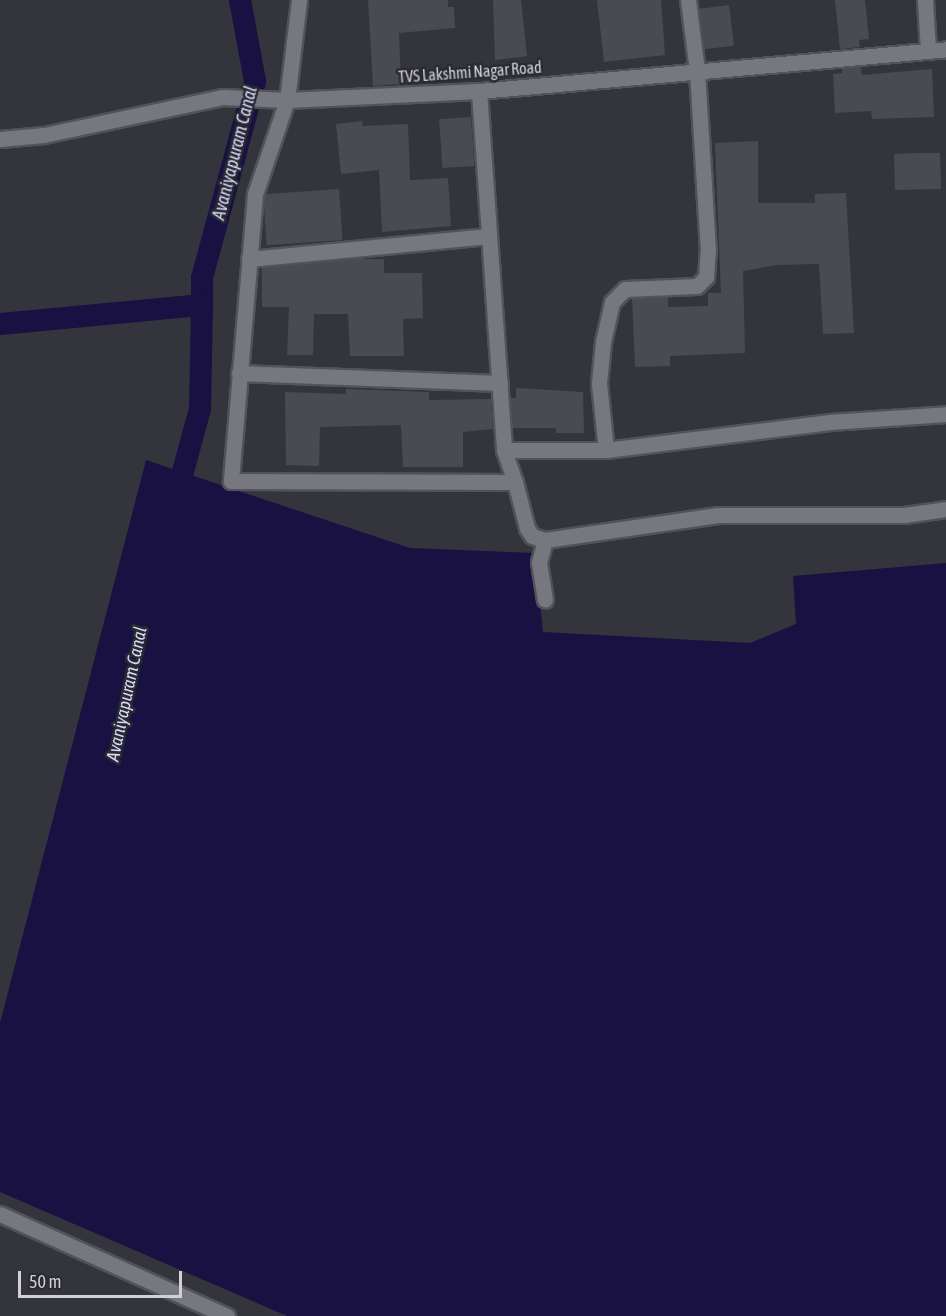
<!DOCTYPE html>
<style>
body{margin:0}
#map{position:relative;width:946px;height:1316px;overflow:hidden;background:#34343c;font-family:"Asap Condensed",sans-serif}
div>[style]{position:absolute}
.water>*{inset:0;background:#191141}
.canal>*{height:22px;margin:-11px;padding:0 11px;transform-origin:11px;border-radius:11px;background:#191141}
.building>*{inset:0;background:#4a4a52;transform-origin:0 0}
.roads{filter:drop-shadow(2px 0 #525259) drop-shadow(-2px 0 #525259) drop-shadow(0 2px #525259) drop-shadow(0 -2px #525259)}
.minor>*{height:15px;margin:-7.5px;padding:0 7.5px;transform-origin:7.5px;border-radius:7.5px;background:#777780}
span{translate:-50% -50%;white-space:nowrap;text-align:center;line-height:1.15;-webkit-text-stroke:5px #2a2a32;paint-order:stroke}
.street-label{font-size:16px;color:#d0d0d6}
.water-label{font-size:18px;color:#dadafc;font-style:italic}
.scale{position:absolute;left:18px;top:1271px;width:164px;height:27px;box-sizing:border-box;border:3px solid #d0d0d6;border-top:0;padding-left:8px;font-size:18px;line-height:21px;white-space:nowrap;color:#d0d0d6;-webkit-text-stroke:4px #2a2a32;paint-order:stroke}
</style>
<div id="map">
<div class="water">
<div style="clip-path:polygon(146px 460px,410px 548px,535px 553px,543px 632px,750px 643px,796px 624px,793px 576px,946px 563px,946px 1316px,287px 1316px,0 1192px,0 1023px)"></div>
</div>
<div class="canal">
<div style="left:0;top:324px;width:203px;rotate:-5.4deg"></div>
<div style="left:202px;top:305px;width:27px;rotate:-90deg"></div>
<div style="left:202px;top:278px;width:204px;rotate:-74.9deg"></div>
<div style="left:255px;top:81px;width:82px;rotate:-100.5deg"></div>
<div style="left:175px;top:501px;width:95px;rotate:-74.8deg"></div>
<div style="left:200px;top:409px;width:104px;rotate:-88.9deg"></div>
</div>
<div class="building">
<div style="clip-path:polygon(368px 0,448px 0,448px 7px,454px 7px,455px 28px,399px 33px,401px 84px,373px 86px)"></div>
<div style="clip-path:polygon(493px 0,521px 0,527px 56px,495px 60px)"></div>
<div style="clip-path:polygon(597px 0,661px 0,665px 55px,604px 62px)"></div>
<div style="clip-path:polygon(835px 0,865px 0,869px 39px,859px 40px,860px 47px,840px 49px)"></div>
<div style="left:729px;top:5px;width:41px;height:30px;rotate:83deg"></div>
<div style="clip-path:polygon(861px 66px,862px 75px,932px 69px,934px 117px,872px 119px,871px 111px,835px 113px,833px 74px,842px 73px,842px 68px)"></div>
<div style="left:471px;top:117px;width:49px;height:32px;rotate:86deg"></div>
<div style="clip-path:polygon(362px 121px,363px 126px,408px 124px,410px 180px,448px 178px,451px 226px,382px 232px,379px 170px,341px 174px,336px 124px)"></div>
<div style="clip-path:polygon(758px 141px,758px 203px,815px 203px,815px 194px,846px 193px,854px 333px,823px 334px,819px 264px,776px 265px,743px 271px,745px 353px,670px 356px,670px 366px,635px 367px,632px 298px,668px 297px,668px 307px,708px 306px,708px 293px,721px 293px,715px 143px)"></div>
<div style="clip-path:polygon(920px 153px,940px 153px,941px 189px,895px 190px,894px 154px)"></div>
<div style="left:339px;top:189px;width:51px;height:76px;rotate:86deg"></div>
<div style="clip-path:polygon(351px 259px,384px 259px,384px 273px,422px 273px,423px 318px,403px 319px,404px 356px,350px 356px,348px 314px,314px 314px,313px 355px,287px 355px,289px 307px,262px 307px,262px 268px)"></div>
<div style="clip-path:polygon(516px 388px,583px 392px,584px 433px,556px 433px,556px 428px,512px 428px,510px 398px,516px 398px)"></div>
<div style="clip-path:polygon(346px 389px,429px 392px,429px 400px,491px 399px,493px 429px,463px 432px,463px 467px,403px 467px,401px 425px,320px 427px,319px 466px,286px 465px,285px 392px,346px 394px)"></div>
</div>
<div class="roads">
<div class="minor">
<div style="left:299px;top:0;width:101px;rotate:96.8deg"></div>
<div style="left:287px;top:100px;width:99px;rotate:108.8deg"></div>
<div style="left:255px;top:194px;width:288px;rotate:94.8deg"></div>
<div style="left:231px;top:481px;width:284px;rotate:0.2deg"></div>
<div style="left:515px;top:482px;width:34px;rotate:-109deg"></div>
<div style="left:925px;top:0;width:50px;rotate:86.6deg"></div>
<div style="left:479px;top:91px;width:360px;rotate:86deg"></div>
<div style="left:504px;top:450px;width:102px"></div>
<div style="left:606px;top:450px;width:226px;rotate:-7.1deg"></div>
<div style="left:830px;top:422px;width:116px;rotate:-3.9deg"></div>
<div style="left:0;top:139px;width:44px;rotate:-5.2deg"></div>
<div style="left:44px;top:135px;width:183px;rotate:-12deg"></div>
<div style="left:223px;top:97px;width:64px;rotate:2.7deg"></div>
<div style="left:287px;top:100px;width:192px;rotate:-2.7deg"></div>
<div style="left:479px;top:91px;width:469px;rotate:-5.1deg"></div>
<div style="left:249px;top:259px;width:241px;rotate:-5.5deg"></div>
<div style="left:239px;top:373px;width:261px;rotate:2.2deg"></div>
<div style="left:606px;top:450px;width:67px;rotate:-96deg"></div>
<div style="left:599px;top:383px;width:41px;rotate:-84.4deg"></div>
<div style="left:603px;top:342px;width:41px;rotate:-77.3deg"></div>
<div style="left:612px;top:302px;width:18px;rotate:-45deg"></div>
<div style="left:625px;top:289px;width:72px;rotate:-2.4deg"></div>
<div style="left:697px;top:286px;width:13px;rotate:-45deg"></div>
<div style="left:706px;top:277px;width:26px;rotate:-86deg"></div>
<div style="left:708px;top:251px;width:180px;rotate:-93.5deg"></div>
<div style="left:697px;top:71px;width:72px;rotate:-97.2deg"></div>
<div style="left:515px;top:482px;width:48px;rotate:75.4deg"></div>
<div style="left:527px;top:528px;width:9px;rotate:58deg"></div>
<div style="left:532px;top:536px;width:14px;rotate:17deg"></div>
<div style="left:545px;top:540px;width:175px;rotate:-8.2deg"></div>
<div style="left:718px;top:515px;width:186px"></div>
<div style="left:904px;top:515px;width:42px;rotate:-8.1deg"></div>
<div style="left:545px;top:540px;width:23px;rotate:105deg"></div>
<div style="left:539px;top:562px;width:38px;rotate:81deg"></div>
<div style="left:0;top:1214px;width:249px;rotate:24.2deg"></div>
</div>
</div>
<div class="street-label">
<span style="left:470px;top:72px;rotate:-4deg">TVS Lakshmi Nagar Road</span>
</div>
<div class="water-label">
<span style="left:235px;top:153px;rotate:-76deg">Avaniyapuram Canal</span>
<span style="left:127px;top:694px;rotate:-78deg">Avaniyapuram Canal</span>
</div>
<div class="scale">50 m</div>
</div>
